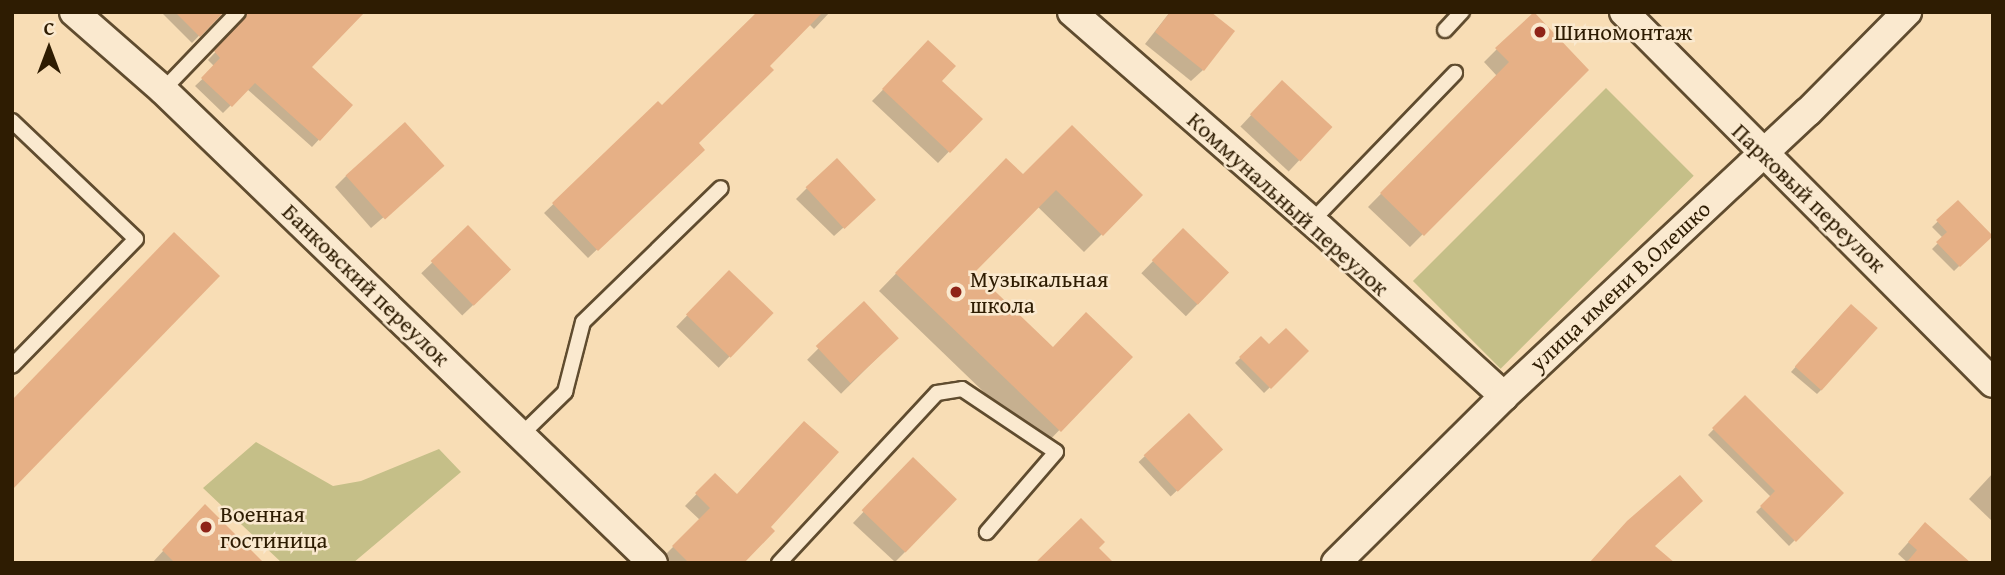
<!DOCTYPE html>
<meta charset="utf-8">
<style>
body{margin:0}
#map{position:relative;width:2005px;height:575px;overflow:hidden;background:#f8ddb5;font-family:"Gentium Book Plus",serif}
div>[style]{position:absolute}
.green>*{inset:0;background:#c5bf88;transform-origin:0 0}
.shadow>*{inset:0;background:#0003;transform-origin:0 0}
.building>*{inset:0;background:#e6b086;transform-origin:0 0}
.roads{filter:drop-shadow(2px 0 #604c2f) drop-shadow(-2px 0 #604c2f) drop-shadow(0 2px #604c2f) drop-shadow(0 -2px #604c2f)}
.service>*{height:14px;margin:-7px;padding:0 7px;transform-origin:7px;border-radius:7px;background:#fae9cf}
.minor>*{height:28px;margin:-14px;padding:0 14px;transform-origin:14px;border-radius:14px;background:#fae9cf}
.dots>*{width:19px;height:19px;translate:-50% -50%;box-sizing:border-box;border:4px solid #fae9cf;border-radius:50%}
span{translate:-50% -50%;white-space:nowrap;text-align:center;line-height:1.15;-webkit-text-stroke:5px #fae9cf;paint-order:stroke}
.poi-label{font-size:23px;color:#2e1c02}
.left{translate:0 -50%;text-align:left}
.street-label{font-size:23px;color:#2e1c02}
.frame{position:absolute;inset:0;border:14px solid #2e1c02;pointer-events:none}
.north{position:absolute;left:14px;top:14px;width:70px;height:70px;-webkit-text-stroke:5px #fae9cf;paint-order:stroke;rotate:0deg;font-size:19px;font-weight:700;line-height:28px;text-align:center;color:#2e1c02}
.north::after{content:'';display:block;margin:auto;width:24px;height:32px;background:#2e1c02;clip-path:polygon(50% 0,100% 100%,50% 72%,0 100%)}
</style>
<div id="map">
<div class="green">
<div style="left:1606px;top:88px;width:124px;height:273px;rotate:45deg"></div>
<div style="clip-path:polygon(256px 442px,333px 486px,361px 481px,439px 449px,461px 472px,353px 563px,282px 563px,203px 488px)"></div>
</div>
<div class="shadow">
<div style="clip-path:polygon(161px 12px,222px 12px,192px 43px)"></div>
<div style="clip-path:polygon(237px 12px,261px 12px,309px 68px,351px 105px,312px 147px,247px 89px,223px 113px,195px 86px,215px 67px,208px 60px,239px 27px)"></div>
<div style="clip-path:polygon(760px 12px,830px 12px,814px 29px,809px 24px,696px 143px,702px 150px,588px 258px,544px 213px,658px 104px,662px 108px)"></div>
<div style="clip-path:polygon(1170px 12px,1208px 12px,1203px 70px,1191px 81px,1145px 44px)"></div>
<div style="clip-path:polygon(928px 43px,940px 81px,980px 119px,938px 163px,872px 101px)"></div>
<div style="clip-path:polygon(1497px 49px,1586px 70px,1410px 247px,1368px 207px,1497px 76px,1484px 62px)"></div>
<div style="left:1282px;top:82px;width:66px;height:61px;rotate:43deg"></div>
<div style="clip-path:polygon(346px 176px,430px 177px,371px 228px,335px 187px)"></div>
<div style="clip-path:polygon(1023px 176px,1141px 195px,1084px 252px,1037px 206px,973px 272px,1053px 349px,1130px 357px,1042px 448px,879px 291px,989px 178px)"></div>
<div style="clip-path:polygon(807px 188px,862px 211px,834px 236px,796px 199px)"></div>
<div style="clip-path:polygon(1958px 202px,1990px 236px,1954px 271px,1932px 249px,1943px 238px,1932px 227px)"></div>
<div style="left:468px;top:228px;width:59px;height:65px;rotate:46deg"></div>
<div style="left:1183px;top:230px;width:62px;height:60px;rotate:44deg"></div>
<div style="left:729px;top:272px;width:59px;height:76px;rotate:44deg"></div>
<div style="left:863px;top:304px;width:48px;height:79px;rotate:45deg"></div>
<div style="clip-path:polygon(1845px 311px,1822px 389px,1817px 394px,1791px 372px)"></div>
<div style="clip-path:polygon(1261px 338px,1269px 347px,1307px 351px,1264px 393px,1235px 363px)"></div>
<div style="clip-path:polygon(1745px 397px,1842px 493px,1789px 546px,1756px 512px,1771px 497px,1708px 435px)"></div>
<div style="left:1189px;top:415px;width:47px;height:69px;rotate:47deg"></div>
<div style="clip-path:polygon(902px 471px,906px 551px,895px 562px,853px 523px)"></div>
<div style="clip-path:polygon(1993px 473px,1993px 522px,1969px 499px)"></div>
<div style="clip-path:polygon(715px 475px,769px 527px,742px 563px,667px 563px,662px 558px,700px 520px,685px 506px)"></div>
<div style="clip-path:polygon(189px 523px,262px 563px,152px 563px)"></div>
<div style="clip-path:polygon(1914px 536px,1968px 563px,1908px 563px,1898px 554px)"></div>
</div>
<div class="building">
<div style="clip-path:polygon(175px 12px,224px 12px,200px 37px)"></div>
<div style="clip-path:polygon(247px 12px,365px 12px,312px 67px,353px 105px,320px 141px,255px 83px,232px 107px,201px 78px,220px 58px,214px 51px)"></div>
<div style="clip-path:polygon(757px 12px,823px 12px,770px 66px,774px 70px,699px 143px,705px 150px,598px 251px,552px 203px,658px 101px,662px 105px)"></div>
<div style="clip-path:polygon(1170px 12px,1211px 12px,1235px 31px,1204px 71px,1155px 32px)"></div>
<div style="clip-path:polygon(1534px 12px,1589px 70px,1424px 236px,1380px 193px,1509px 62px,1495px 48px)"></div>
<div style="clip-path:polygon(928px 40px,956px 66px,942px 81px,983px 119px,950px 153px,882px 89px)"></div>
<div style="left:1282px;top:80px;width:69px;height:47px;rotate:43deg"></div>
<div style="left:405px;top:122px;width:59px;height:80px;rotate:48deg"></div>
<div style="clip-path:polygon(1072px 125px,1143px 195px,1103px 236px,1056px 190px,975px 272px,1053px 347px,1086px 312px,1133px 357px,1061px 432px,895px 273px,1006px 158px,1023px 174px)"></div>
<div style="left:837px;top:158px;width:57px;height:43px;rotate:47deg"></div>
<div style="clip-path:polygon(1958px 200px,1993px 236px,1960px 267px,1936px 242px,1947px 232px,1936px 220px)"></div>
<div style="left:468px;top:225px;width:62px;height:52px;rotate:46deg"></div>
<div style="left:1183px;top:228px;width:64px;height:45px;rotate:44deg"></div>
<div style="clip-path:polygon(174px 232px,220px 276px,12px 490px,12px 400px)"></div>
<div style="left:729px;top:270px;width:62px;height:62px;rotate:44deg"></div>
<div style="left:864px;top:301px;width:51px;height:66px;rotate:47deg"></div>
<div style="left:1851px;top:304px;width:36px;height:84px;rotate:42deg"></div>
<div style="clip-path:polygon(1286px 328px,1309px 351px,1271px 389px,1239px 357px,1261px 336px,1269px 344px)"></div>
<div style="clip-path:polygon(1745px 395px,1844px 493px,1796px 542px,1760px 506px,1775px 491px,1712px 428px)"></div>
<div style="left:1189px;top:413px;width:50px;height:62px;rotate:47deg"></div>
<div style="clip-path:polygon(804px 421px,839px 452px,771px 527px,775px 531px,744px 563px,689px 563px,672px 546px,710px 508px,695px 493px,715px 473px,737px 494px)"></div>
<div style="left:913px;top:457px;width:61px;height:74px;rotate:44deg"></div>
<div style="clip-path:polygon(1680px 475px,1703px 501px,1655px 546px,1675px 563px,1589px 563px,1627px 521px)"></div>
<div style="clip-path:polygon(205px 504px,264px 563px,175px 563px,162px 550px)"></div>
<div style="clip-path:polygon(1081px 518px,1105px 542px,1099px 548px,1114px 563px,1035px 563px)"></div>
<div style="clip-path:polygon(1925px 522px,1971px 563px,1906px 563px,1917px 550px,1908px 542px)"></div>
</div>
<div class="roads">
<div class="service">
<div style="left:1445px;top:30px;width:25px;rotate:-47deg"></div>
<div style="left:163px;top:90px;width:108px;rotate:-46.1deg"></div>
<div style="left:12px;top:121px;width:171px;rotate:43.6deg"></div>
<div style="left:136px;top:239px;width:177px;rotate:134.3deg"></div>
<div style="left:1312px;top:221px;width:206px;rotate:-46deg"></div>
<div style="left:521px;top:435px;width:62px;rotate:-44.3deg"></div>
<div style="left:565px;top:392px;width:72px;rotate:-75.6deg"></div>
<div style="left:583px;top:322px;width:192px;rotate:-44.2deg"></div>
<div style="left:779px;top:563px;width:232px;rotate:-47.1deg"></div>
<div style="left:937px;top:393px;width:25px;rotate:-9deg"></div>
<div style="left:962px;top:389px;width:113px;rotate:33.8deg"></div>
<div style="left:1056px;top:452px;width:106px;rotate:130.8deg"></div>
</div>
<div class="minor">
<div style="left:74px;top:12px;width:118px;rotate:41.2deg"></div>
<div style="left:163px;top:90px;width:681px;rotate:43.99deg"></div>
<div style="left:1072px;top:12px;width:330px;rotate:41.1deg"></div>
<div style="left:1321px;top:229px;width:248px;rotate:42.4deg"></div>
<div style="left:1624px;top:12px;width:523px;rotate:45.15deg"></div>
<div style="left:1336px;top:563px;width:237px;rotate:-44.8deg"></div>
<div style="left:1504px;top:396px;width:416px;rotate:-43.1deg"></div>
<div style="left:1808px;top:112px;width:141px;rotate:-45.3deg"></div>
</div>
</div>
<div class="dots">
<div style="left:1540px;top:32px;background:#8f2418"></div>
<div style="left:956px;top:292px;background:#8f2418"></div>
<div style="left:206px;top:527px;background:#8f2418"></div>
</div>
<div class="poi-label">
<span class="left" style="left:1554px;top:32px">Шиномонтаж</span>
<span class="left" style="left:970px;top:292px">Музыкальная<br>школа</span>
<span class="left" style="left:220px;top:527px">Военная<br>гостиница</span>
</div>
<div class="street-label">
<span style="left:1809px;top:198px;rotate:44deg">Парковый переулок</span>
<span style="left:1288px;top:204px;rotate:42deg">Коммунальный переулок</span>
<span style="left:366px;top:285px;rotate:44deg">Банковский переулок</span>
<span style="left:1620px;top:286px;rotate:-43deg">улица имени В.Олешко</span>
</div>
<div class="frame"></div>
<div class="north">С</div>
</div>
